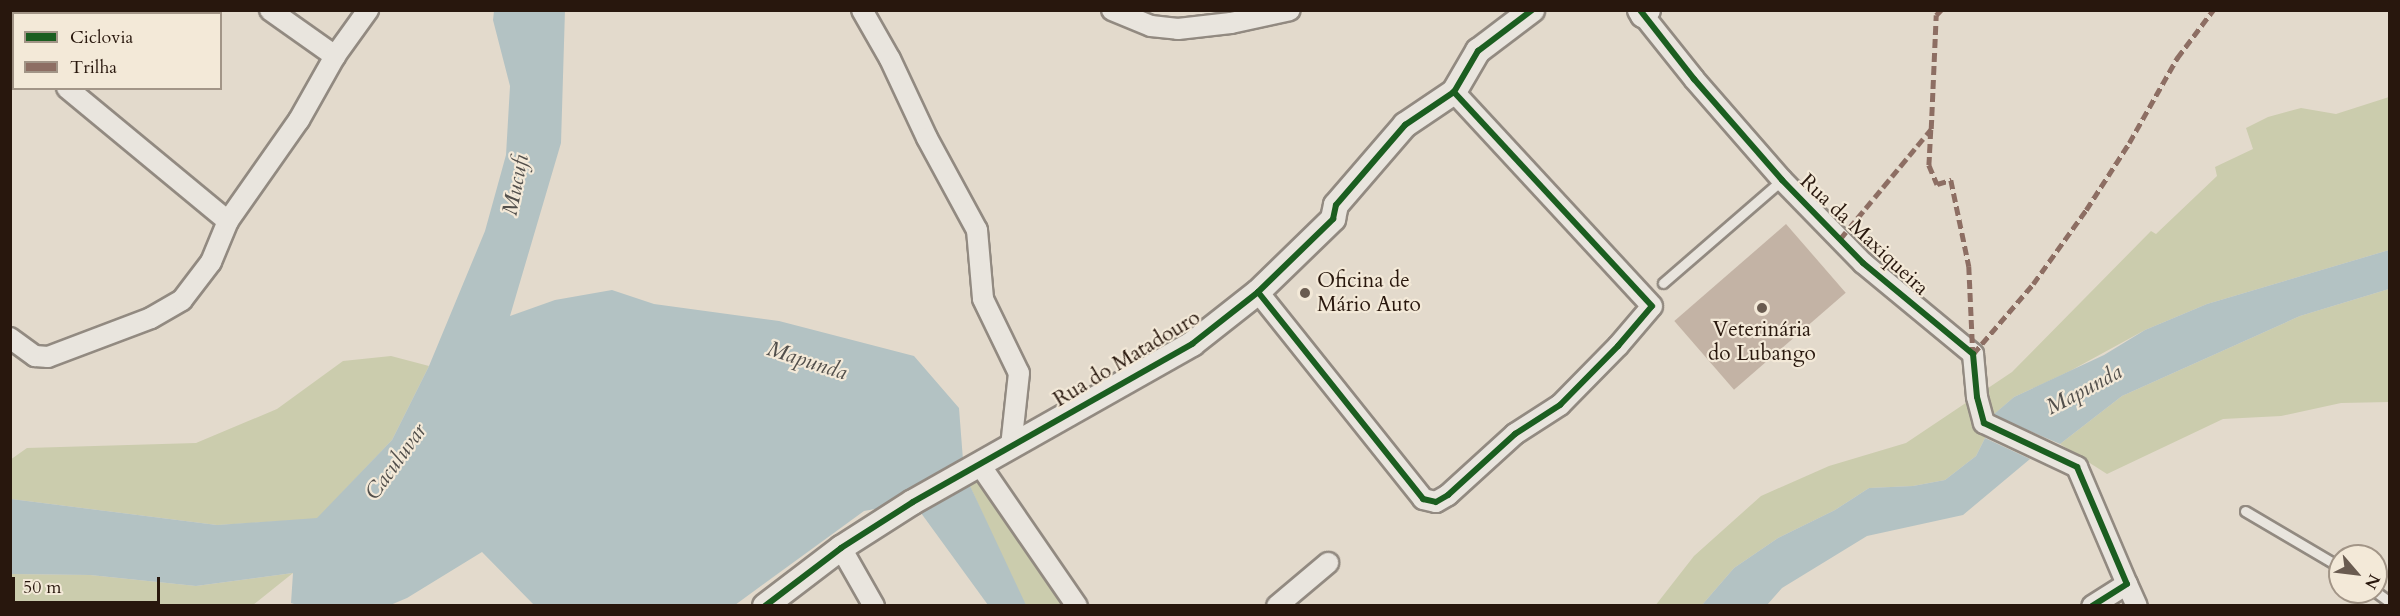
<!DOCTYPE html>
<meta charset="utf-8">
<style>
body{margin:0}
#map{position:relative;width:2400px;height:616px;overflow:hidden;background:#e3dacc;font-family:Cardo,serif}
div>[style]{position:absolute}
.green>*{inset:0;background:#cbccad}
.water>*{inset:0;background:#b3c2c3}
.building>*{inset:0;background:#c3b3a5;transform-origin:0 0}
.roads{filter:drop-shadow(2px 0 #928a81) drop-shadow(-2px 0 #928a81) drop-shadow(0 2px #928a81) drop-shadow(0 -2px #928a81)}
.service>*{height:9px;margin:-4.5px;padding:0 4.5px;transform-origin:4.5px;border-radius:4.5px;background:#e9e5de}
.minor>*{height:20px;margin:-10px;padding:0 10px;transform-origin:10px;border-radius:10px;background:#e9e5de}
.tertiary>*{height:24px;margin:-12px;padding:0 12px;transform-origin:12px;border-radius:12px;background:#e9e5de}
.quiet>*{height:4.5px;margin-top:-2.25px;transform-origin:0;background:repeating-linear-gradient(90deg,#8d6e63 0 9px,transparent 0 13.5px)}
.cycleway>*{height:6px;margin:-3px;padding:0 3px;transform-origin:3px;border-radius:3px;background:#1b5e20}
.dots>*{width:16px;height:16px;translate:-50% -50%;box-sizing:border-box;border:3px solid #f3e9d8;border-radius:50%}
span{translate:-50% -50%;white-space:nowrap;text-align:center;line-height:1.15;-webkit-text-stroke:4.5px #f3e9d8;paint-order:stroke}
.street-label{font-size:21px;color:#28170d}
.poi-label{font-size:21px;color:#28170d}
.left{translate:0 -50%;text-align:left}
.water-label{font-size:22px;color:#524f4b;font-style:italic}
.frame{position:absolute;inset:0;border:12px solid #28170d;pointer-events:none}
.legend{position:absolute;left:12px;top:12px;width:210px;height:78px;box-sizing:border-box;background:#f3e9d8;border:2px solid #a29587;margin:0;padding:8px 10px;list-style:none;font-size:18px;color:#28170d}
.legend li{display:flex;align-items:center;gap:12px;height:30px}
.legend b{width:30px;border:2px solid #a29587}
.north{position:absolute;left:2328px;top:544px;width:60px;height:60px;box-sizing:border-box;background:#f3e9d8;border:2px solid #a29587;border-radius:50%;rotate:118deg;font-size:16px;font-weight:700;line-height:24px;text-align:center;color:#28170d}
.north::after{content:'';display:block;margin:auto;width:21px;height:27px;background:#695b50;clip-path:polygon(50% 0,100% 100%,50% 72%,0 100%)}
.scale{position:absolute;left:12px;top:577px;width:148px;height:27px;box-sizing:border-box;border:3px solid #28170d;border-top:0;padding-left:8px;font-size:18px;line-height:21px;white-space:nowrap;color:#28170d;-webkit-text-stroke:4px #f3e9d8;paint-order:stroke}
</style>
<div id="map">
<div class="green">
<div style="clip-path:polygon(2389px 97px,2389px 250px,2207px 304px,2145px 330px,2070px 371px,2014px 397px,1984px 423px,1985px 438px,1976px 456px,1945px 480px,1913px 486px,1869px 488px,1835px 510px,1778px 538px,1734px 568px,1702px 605px,1655px 606px,1694px 556px,1761px 496px,1829px 466px,1906px 443px,2012px 372px,2151px 231px,2156px 234px,2217px 176px,2215px 167px,2253px 149px,2246px 128px,2268px 117px,2301px 108px,2336px 114px)"></div>
<div style="clip-path:polygon(2389px 289px,2389px 402px,2341px 403px,2281px 416px,2223px 419px,2107px 474px,2060px 444px,2122px 396px,2300px 316px)"></div>
<div style="clip-path:polygon(391px 356px,429px 366px,392px 440px,317px 519px,217px 525px,11px 499px,10px 460px,27px 448px,196px 443px,277px 409px,343px 361px)"></div>
<div style="clip-path:polygon(980px 465px,1077px 605px,1026px 605px,1021px 598px,964px 473px)"></div>
<div style="clip-path:polygon(293px 573px,253px 605px,11px 606px,11px 574px,90px 575px,196px 586px)"></div>
</div>
<div class="water">
<div style="clip-path:polygon(565px 10px,561px 143px,510px 316px,555px 300px,612px 290px,654px 304px,779px 321px,914px 356px,959px 408px,964px 473px,1026px 605px,988px 605px,913px 502px,864px 511px,735px 605px,534px 605px,482px 552px,407px 598px,388px 606px,297px 605px,291px 603px,293px 573px,196px 586px,90px 575px,11px 574px,11px 499px,217px 525px,317px 518px,392px 440px,429px 366px,485px 231px,506px 155px,510px 86px,493px 20px,494px 11px)"></div>
<div style="clip-path:polygon(2389px 250px,2389px 289px,2300px 316px,2122px 396px,2060px 444px,1993px 415px,2014px 397px,2104px 355px,2145px 330px,2207px 304px)"></div>
<div style="clip-path:polygon(1985px 438px,2030px 459px,1963px 515px,1867px 536px,1782px 588px,1767px 605px,1702px 605px,1734px 568px,1778px 538px,1835px 510px,1869px 488px,1913px 486px,1945px 480px,1976px 456px)"></div>
</div>
<div class="building">
<div style="left:1786px;top:224px;width:91px;height:148px;rotate:49deg"></div>
</div>
<div class="roads">
<div class="service">
<div style="left:1663px;top:283px;width:157px;rotate:-40.9deg"></div>
<div style="left:2245px;top:511px;width:110px;rotate:30.5deg"></div>
<div style="left:2376px;top:592px;width:17px;rotate:36deg"></div>
</div>
<div class="minor">
<div style="left:270px;top:10px;width:80px;rotate:35.3deg"></div>
<div style="left:862px;top:10px;width:56px;rotate:60.3deg"></div>
<div style="left:890px;top:59px;width:87px;rotate:64.9deg"></div>
<div style="left:927px;top:138px;width:105px;rotate:61.5deg"></div>
<div style="left:977px;top:230px;width:69px;rotate:85deg"></div>
<div style="left:983px;top:299px;width:82px;rotate:64.1deg"></div>
<div style="left:1019px;top:373px;width:74px;rotate:96.2deg"></div>
<div style="left:1112px;top:10px;width:42px;rotate:22.3deg"></div>
<div style="left:1151px;top:26px;width:27px;rotate:6deg"></div>
<div style="left:1178px;top:29px;width:53px;rotate:-6.5deg"></div>
<div style="left:1231px;top:23px;width:60px;rotate:-12.4deg"></div>
<div style="left:42px;top:14px;width:4px;rotate:-63deg"></div>
<div style="left:1643px;top:15px;width:82px;rotate:51.4deg"></div>
<div style="left:1694px;top:79px;width:134px;rotate:48.9deg"></div>
<div style="left:1782px;top:180px;width:116px;rotate:45.7deg"></div>
<div style="left:1863px;top:263px;width:143px;rotate:39.6deg"></div>
<div style="left:1973px;top:354px;width:43px;rotate:84.7deg"></div>
<div style="left:1977px;top:397px;width:27px;rotate:75deg"></div>
<div style="left:1984px;top:423px;width:103px;rotate:25.3deg"></div>
<div style="left:2077px;top:467px;width:127px;rotate:66.9deg"></div>
<div style="left:2127px;top:584px;width:41px;rotate:147.8deg"></div>
<div style="left:10px;top:20px;width:4px;rotate:27deg"></div>
<div style="left:67px;top:88px;width:209px;rotate:39.6deg"></div>
<div style="left:1258px;top:292px;width:265px;rotate:51.4deg"></div>
<div style="left:1423px;top:499px;width:13px;rotate:13deg"></div>
<div style="left:1436px;top:502px;width:14px;rotate:-30deg"></div>
<div style="left:1448px;top:495px;width:91px;rotate:-42.3deg"></div>
<div style="left:1515px;top:434px;width:54px;rotate:-32.8deg"></div>
<div style="left:1560px;top:405px;width:83px;rotate:-45.5deg"></div>
<div style="left:1618px;top:346px;width:52px;rotate:-49.6deg"></div>
<div style="left:1652px;top:306px;width:292px;rotate:-132.8deg"></div>
<div style="left:10px;top:338px;width:31px;rotate:36deg"></div>
<div style="left:35px;top:356px;width:13px;rotate:4deg"></div>
<div style="left:48px;top:357px;width:110px;rotate:-20.7deg"></div>
<div style="left:151px;top:318px;width:36px;rotate:-30deg"></div>
<div style="left:182px;top:300px;width:48px;rotate:-52.7deg"></div>
<div style="left:211px;top:262px;width:44px;rotate:-67.5deg"></div>
<div style="left:228px;top:221px;width:123px;rotate:-54.9deg"></div>
<div style="left:299px;top:120px;width:73px;rotate:-60.6deg"></div>
<div style="left:335px;top:56px;width:57px;rotate:-54.3deg"></div>
<div style="left:980px;top:465px;width:171px;rotate:55.5deg"></div>
<div style="left:841px;top:548px;width:67px;rotate:60.4deg"></div>
<div style="left:2127px;top:584px;width:24px;rotate:66deg"></div>
<div style="left:1277px;top:606px;width:67px;rotate:-40.1deg"></div>
</div>
<div class="tertiary">
<div style="left:1640px;top:10px;width:6px;rotate:59deg"></div>
<div style="left:1643px;top:15px;width:7px;rotate:-45deg"></div>
<div style="left:765px;top:606px;width:96px;rotate:-37.3deg"></div>
<div style="left:841px;top:548px;width:85px;rotate:-32.6deg"></div>
<div style="left:913px;top:502px;width:321px;rotate:-29.5deg"></div>
<div style="left:1192px;top:344px;width:84px;rotate:-38.2deg"></div>
<div style="left:1258px;top:292px;width:105px;rotate:-44.2deg"></div>
<div style="left:1333px;top:219px;width:14px;rotate:-78deg"></div>
<div style="left:1336px;top:205px;width:106px;rotate:-49.2deg"></div>
<div style="left:1405px;top:125px;width:59px;rotate:-34deg"></div>
<div style="left:1454px;top:92px;width:48px;rotate:-59.7deg"></div>
<div style="left:1478px;top:51px;width:68px;rotate:-37.2deg"></div>
</div>
</div>
<div class="quiet">
<div style="left:1931px;top:130px;width:35px;rotate:93deg"></div>
<div style="left:1929px;top:165px;width:21px;rotate:67deg"></div>
<div style="left:1937px;top:184px;width:15px;rotate:-16deg"></div>
<div style="left:1951px;top:180px;width:88px;rotate:78.2deg"></div>
<div style="left:1969px;top:266px;width:88px;rotate:87.4deg"></div>
<div style="left:1840px;top:239px;width:143px;rotate:-50.4deg"></div>
<div style="left:1931px;top:129px;width:114px;rotate:-87.5deg"></div>
<div style="left:1936px;top:15px;width:7px;rotate:-45deg"></div>
<div style="left:1973px;top:354px;width:92px;rotate:-49.4deg"></div>
<div style="left:2033px;top:284px;width:91px;rotate:-54.4deg"></div>
<div style="left:2086px;top:210px;width:80px;rotate:-57.3deg"></div>
<div style="left:2129px;top:143px;width:98px;rotate:-60.5deg"></div>
<div style="left:2177px;top:58px;width:60px;rotate:-53.1deg"></div>
</div>
<div class="cycleway">
<div style="left:1640px;top:10px;width:88px;rotate:52deg"></div>
<div style="left:1694px;top:79px;width:134px;rotate:48.9deg"></div>
<div style="left:1782px;top:180px;width:116px;rotate:45.7deg"></div>
<div style="left:1863px;top:263px;width:143px;rotate:39.6deg"></div>
<div style="left:1973px;top:354px;width:43px;rotate:84.7deg"></div>
<div style="left:1977px;top:397px;width:27px;rotate:75deg"></div>
<div style="left:1984px;top:423px;width:103px;rotate:25.3deg"></div>
<div style="left:2077px;top:467px;width:127px;rotate:66.9deg"></div>
<div style="left:2127px;top:584px;width:41px;rotate:147.8deg"></div>
<div style="left:1258px;top:292px;width:265px;rotate:51.4deg"></div>
<div style="left:1423px;top:499px;width:13px;rotate:13deg"></div>
<div style="left:1436px;top:502px;width:14px;rotate:-30deg"></div>
<div style="left:1448px;top:495px;width:91px;rotate:-42.3deg"></div>
<div style="left:1515px;top:434px;width:54px;rotate:-32.8deg"></div>
<div style="left:1560px;top:405px;width:83px;rotate:-45.5deg"></div>
<div style="left:1618px;top:346px;width:52px;rotate:-49.6deg"></div>
<div style="left:1652px;top:306px;width:292px;rotate:-132.8deg"></div>
<div style="left:765px;top:606px;width:96px;rotate:-37.3deg"></div>
<div style="left:841px;top:548px;width:85px;rotate:-32.6deg"></div>
<div style="left:913px;top:502px;width:321px;rotate:-29.5deg"></div>
<div style="left:1192px;top:344px;width:84px;rotate:-38.2deg"></div>
<div style="left:1258px;top:292px;width:105px;rotate:-44.2deg"></div>
<div style="left:1333px;top:219px;width:14px;rotate:-78deg"></div>
<div style="left:1336px;top:205px;width:106px;rotate:-49.2deg"></div>
<div style="left:1405px;top:125px;width:59px;rotate:-34deg"></div>
<div style="left:1454px;top:92px;width:48px;rotate:-59.7deg"></div>
<div style="left:1478px;top:51px;width:68px;rotate:-37.2deg"></div>
</div>
<div class="dots">
<div style="left:1305px;top:293px;background:#695b50"></div>
<div style="left:1762px;top:308px;background:#695b50"></div>
</div>
<div class="street-label">
<span style="left:1864px;top:235px;rotate:43deg">Rua da Maxiqueira</span>
<span style="left:1127px;top:359px;rotate:-31deg">Rua do Matadouro</span>
</div>
<div class="poi-label">
<span class="left" style="left:1317px;top:293px">Oficina de<br>Mário Auto</span>
<span style="left:1762px;top:342px">Veterinária<br>do Lubango</span>
</div>
<div class="water-label">
<span style="left:516px;top:185px;rotate:-79deg">Mucufi</span>
<span style="left:807px;top:361px;rotate:18deg">Mapunda</span>
<span style="left:2084px;top:390px;rotate:-28deg">Mapunda</span>
<span style="left:396px;top:462px;rotate:-54deg">Caculuvar</span>
</div>
<div class="frame"></div>
<ul class="legend">
<li><b style="height:8px;background:#1b5e20"></b>Ciclovia</li>
<li><b style="height:8px;background:#8d6e63"></b>Trilha</li>
</ul>
<div class="north">N</div>
<div class="scale">50 m</div>
</div>
